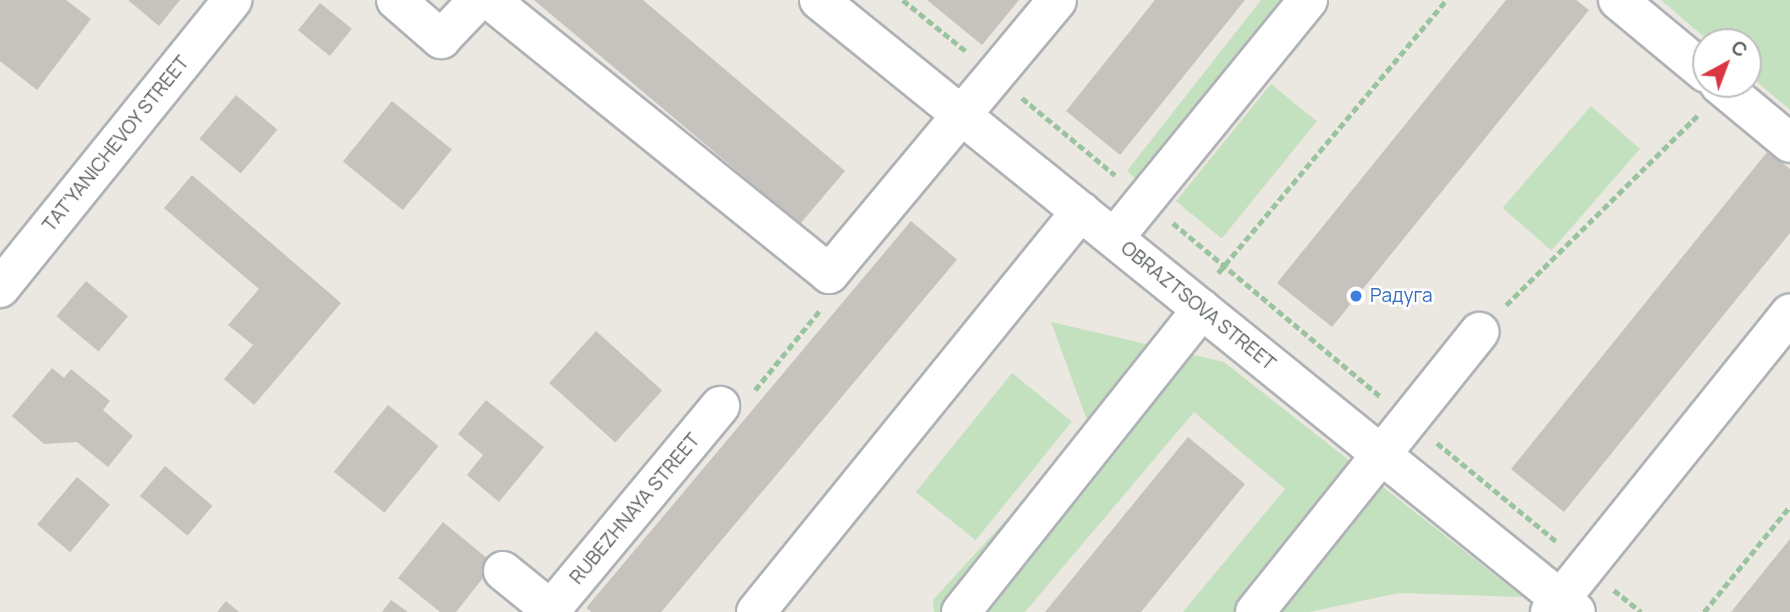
<!DOCTYPE html>
<meta charset="utf-8">
<style>
body{margin:0}
#map{position:relative;width:1790px;height:612px;overflow:hidden;background:#ebe7e1;font-family:Manrope,sans-serif}
div>[style]{position:absolute}
.green>*{inset:0;background:#c4e1bf;transform-origin:0 0}
.building>*{inset:0;background:#c6c2bd;transform-origin:0 0}
.path>*{height:4.5px;margin-top:-2.25px;transform-origin:0;background:repeating-linear-gradient(90deg,#9ac49f 0 7px,transparent 0 10.5px)}
.roads{filter:drop-shadow(2px 0 #afb2b6) drop-shadow(-2px 0 #afb2b6) drop-shadow(0 2px #afb2b6) drop-shadow(0 -2px #afb2b6)}
.minor>*{height:38px;margin:-19px;padding:0 19px;transform-origin:19px;border-radius:19px;background:#fff}
.dots>*{width:19px;height:19px;translate:-50% -50%;box-sizing:border-box;border:4px solid #fff;border-radius:50%}
span{translate:-50% -50%;white-space:nowrap;text-align:center;line-height:1.15;-webkit-text-stroke:5px #fff;paint-order:stroke}
.street-label{font-size:19px;color:#595e61}
.shop-label{font-size:19px;color:#366cbe}
.left{translate:0 -50%;text-align:left}
.north{position:absolute;left:1692px;top:28px;width:70px;height:70px;box-sizing:border-box;background:#fff;border:2px solid #bdbfc0;border-radius:50%;rotate:41deg;font-size:19px;font-weight:700;line-height:28px;text-align:center;color:#595e61}
.north::after{content:'';display:block;margin:auto;width:24px;height:32px;background:#db3742;clip-path:polygon(50% 0,100% 100%,50% 72%,0 100%)}
</style>
<div id="map">
<div class="green">
<div style="clip-path:polygon(1261px 0,1290px 0,1140px 183px,1127px 171px)"></div>
<div style="clip-path:polygon(1661px 0,1790px 0,1790px 110px,1748px 74px,1748px 42px,1710px 42px)"></div>
<div style="left:1271px;top:84px;width:59px;height:151px;rotate:39deg"></div>
<div style="left:1591px;top:106px;width:65px;height:135px;rotate:41deg"></div>
<div style="clip-path:polygon(1051px 322px,1224px 362px,1523px 597px,1399px 593px,1309px 612px,1183px 612px,1285px 489px,1194px 412px,1025px 612px,934px 612px,933px 600px,1090px 428px)"></div>
<div style="left:1012px;top:373px;width:77px;height:153px;rotate:39deg"></div>
</div>
<div class="building">
<div style="clip-path:polygon(0 0,66px 0,91px 19px,37px 90px,0 61px)"></div>
<div style="clip-path:polygon(128px 0,180px 0,159px 26px)"></div>
<div style="clip-path:polygon(534px 0,643px 0,845px 171px,800px 224px)"></div>
<div style="clip-path:polygon(927px 0,1019px 0,982px 45px)"></div>
<div style="clip-path:polygon(1155px 0,1245px 0,1120px 155px,1066px 111px)"></div>
<div style="clip-path:polygon(1506px 0,1576px 0,1589px 10px,1332px 327px,1277px 283px)"></div>
<div style="left:320px;top:3px;width:41px;height:35px;rotate:39deg"></div>
<div style="left:236px;top:95px;width:54px;height:57px;rotate:40deg"></div>
<div style="left:392px;top:101px;width:77px;height:78px;rotate:39deg"></div>
<div style="clip-path:polygon(1768px 151px,1790px 169px,1790px 233px,1564px 512px,1511px 469px)"></div>
<div style="clip-path:polygon(192px 175px,341px 303px,254px 405px,224px 379px,253px 345px,228px 325px,259px 289px,164px 208px)"></div>
<div style="left:911px;top:221px;width:60px;height:505px;rotate:40deg"></div>
<div style="left:86px;top:281px;width:55px;height:46px;rotate:40deg"></div>
<div style="left:596px;top:331px;width:89px;height:70px;rotate:42deg"></div>
<div style="clip-path:polygon(52px 368px,64px 378px,71px 369px,110px 401px,103px 410px,133px 436px,108px 467px,77px 442px,44px 444px,12px 416px)"></div>
<div style="clip-path:polygon(486px 400px,544px 447px,499px 502px,467px 475px,483px 455px,458px 434px)"></div>
<div style="left:388px;top:405px;width:65px;height:86px;rotate:39deg"></div>
<div style="clip-path:polygon(1188px 437px,1245px 484px,1141px 612px,1045px 612px)"></div>
<div style="left:165px;top:466px;width:62px;height:39px;rotate:40deg"></div>
<div style="left:77px;top:477px;width:43px;height:62px;rotate:40deg"></div>
<div style="clip-path:polygon(443px 522px,494px 564px,456px 612px,440px 612px,398px 578px)"></div>
<div style="clip-path:polygon(1790px 539px,1790px 612px,1731px 612px)"></div>
<div style="clip-path:polygon(391px 600px,408px 612px,382px 612px)"></div>
<div style="clip-path:polygon(226px 601px,239px 612px,217px 612px)"></div>
</div>
<div class="path">
<div style="left:903px;top:0;width:82px;rotate:39.1deg"></div>
<div style="left:1022px;top:98px;width:121px;rotate:39.6deg"></div>
<div style="left:1173px;top:223px;width:271px;rotate:39.9deg"></div>
<div style="left:1218px;top:273px;width:356px;rotate:-50.1deg"></div>
<div style="left:1506px;top:305px;width:272px;rotate:-44.7deg"></div>
<div style="left:755px;top:390px;width:103px;rotate:-50.9deg"></div>
<div style="left:1437px;top:443px;width:156px;rotate:39.5deg"></div>
<div style="left:1614px;top:590px;width:35px;rotate:39deg"></div>
<div style="left:1704px;top:612px;width:136px;rotate:-50.9deg"></div>
</div>
<div class="roads">
<div class="minor">
<div style="left:396px;top:0;width:60px;rotate:40.9deg"></div>
<div style="left:441px;top:39px;width:54px;rotate:-46.5deg"></div>
<div style="left:490px;top:0;width:436px;rotate:38.9deg"></div>
<div style="left:829px;top:274px;width:356px;rotate:-50.2deg"></div>
<div style="left:819px;top:0;width:973px;rotate:38.95deg"></div>
<div style="left:1618px;top:0;width:114px;rotate:39.7deg"></div>
<div style="left:1719px;top:84px;width:92px;rotate:39.7deg"></div>
<div style="left:1114px;top:238px;width:307px;rotate:-50.8deg"></div>
<div style="left:0;top:288px;width:370px;rotate:-51.1deg"></div>
<div style="left:503px;top:571px;width:62px;rotate:39.1deg"></div>
<div style="left:549px;top:612px;width:268px;rotate:-50.3deg"></div>
<div style="left:756px;top:612px;width:516px;rotate:-50.98deg"></div>
<div style="left:961px;top:612px;width:387px;rotate:-51.5deg"></div>
<div style="left:1255px;top:612px;width:359px;rotate:-51.3deg"></div>
<div style="left:1550px;top:612px;width:383px;rotate:-51.2deg"></div>
</div>
</div>
<div class="dots">
<div style="left:1356px;top:296px;background:#3f7fe0"></div>
</div>
<div class="street-label">
<span style="left:116px;top:144px;rotate:-51deg">TAT'YANICHEVOY STREET</span>
<span style="left:1198px;top:306px;rotate:39deg">OBRAZTSOVA STREET</span>
<span style="left:635px;top:509px;rotate:-50deg">RUBEZHNAYA STREET</span>
</div>
<div class="shop-label">
<span class="left" style="left:1370px;top:296px">Радуга</span>
</div>
<div class="north">С</div>
</div>
